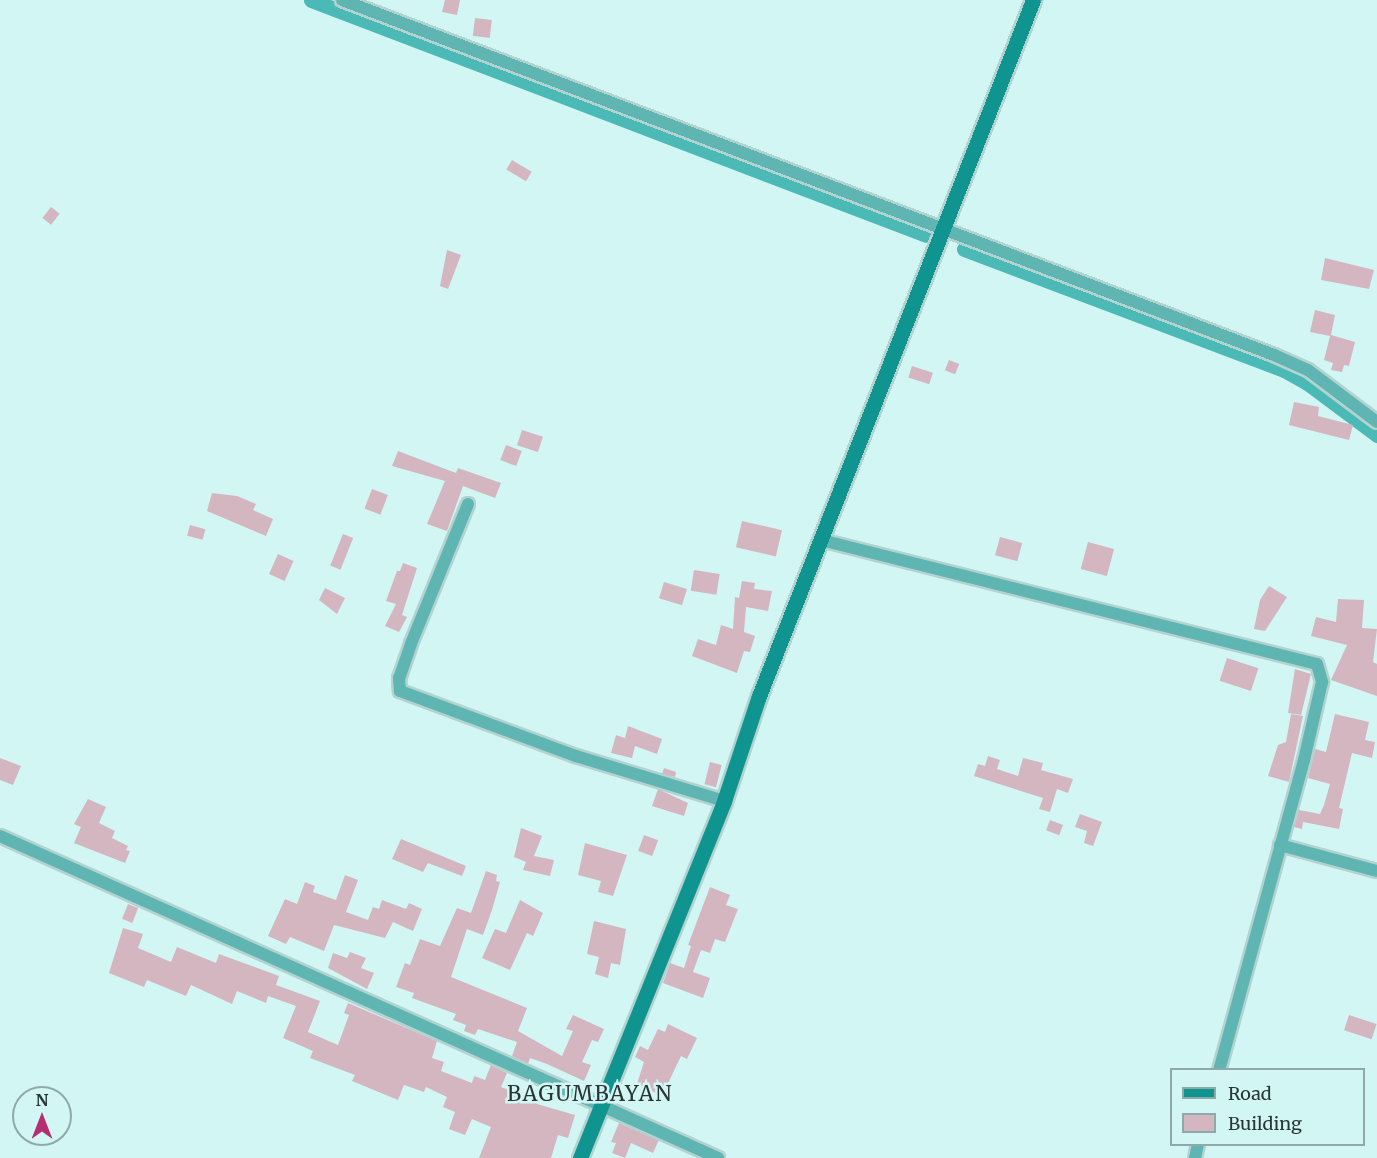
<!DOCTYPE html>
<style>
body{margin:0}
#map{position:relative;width:1377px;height:1158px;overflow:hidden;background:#d2f6f4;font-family:Merriweather,serif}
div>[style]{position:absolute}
.canal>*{height:15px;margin:-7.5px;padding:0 7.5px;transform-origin:7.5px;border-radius:7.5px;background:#4bbab6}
.building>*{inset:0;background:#d4b6c1;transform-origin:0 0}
.roads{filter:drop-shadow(2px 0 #b3d3d1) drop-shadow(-2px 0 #b3d3d1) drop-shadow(0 2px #b3d3d1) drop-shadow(0 -2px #b3d3d1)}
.street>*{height:12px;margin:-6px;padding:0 6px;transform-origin:6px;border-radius:6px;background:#5fb5b1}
.secondary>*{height:15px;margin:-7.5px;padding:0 7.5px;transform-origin:7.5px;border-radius:7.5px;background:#109490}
span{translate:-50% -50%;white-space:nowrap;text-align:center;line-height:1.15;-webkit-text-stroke:5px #d2f6f4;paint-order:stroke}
.quarter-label{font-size:21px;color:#273534;letter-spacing:1.5px}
.legend{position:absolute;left:1170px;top:1068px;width:195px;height:78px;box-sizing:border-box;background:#d2f6f4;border:2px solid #8ea9a7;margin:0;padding:8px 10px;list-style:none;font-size:18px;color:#273534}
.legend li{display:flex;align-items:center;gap:12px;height:30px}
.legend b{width:30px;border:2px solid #8ea9a7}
.north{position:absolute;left:12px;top:1086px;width:60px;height:60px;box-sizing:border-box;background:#d2f6f4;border:2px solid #8ea9a7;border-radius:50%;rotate:0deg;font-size:16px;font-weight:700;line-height:24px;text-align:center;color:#273534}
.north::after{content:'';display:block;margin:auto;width:21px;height:27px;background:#b42e72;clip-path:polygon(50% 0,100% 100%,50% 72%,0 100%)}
</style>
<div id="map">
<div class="canal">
<div style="left:311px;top:0;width:658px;rotate:20.91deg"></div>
<div style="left:964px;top:249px;width:342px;rotate:20.7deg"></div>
<div style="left:1284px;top:370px;width:25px;rotate:29deg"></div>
<div style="left:1306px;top:382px;width:89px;rotate:36.7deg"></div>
</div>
<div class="building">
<div style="clip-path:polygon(445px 0,460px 0,457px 15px,442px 12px)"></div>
<div style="left:475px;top:18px;width:17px;height:18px;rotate:7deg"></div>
<div style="left:512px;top:160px;width:23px;height:11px;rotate:31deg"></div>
<div style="left:51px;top:207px;width:11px;height:14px;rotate:38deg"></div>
<div style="clip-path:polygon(447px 250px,461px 255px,448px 289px,440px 286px)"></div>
<div style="clip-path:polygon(1325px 258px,1374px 270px,1369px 289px,1321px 280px)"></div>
<div style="clip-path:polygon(1315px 310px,1335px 315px,1331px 335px,1355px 342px,1349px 366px,1344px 365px,1342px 372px,1331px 370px,1333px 363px,1324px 360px,1330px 336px,1310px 332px)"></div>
<div style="left:949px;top:360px;width:11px;height:11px;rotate:22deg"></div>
<div style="left:912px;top:366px;width:22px;height:12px;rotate:18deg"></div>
<div style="clip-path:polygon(1294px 402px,1319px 407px,1318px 416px,1353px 425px,1349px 440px,1289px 425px)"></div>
<div style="left:522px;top:430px;width:22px;height:16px;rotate:18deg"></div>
<div style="left:506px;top:445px;width:17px;height:16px;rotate:21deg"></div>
<div style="clip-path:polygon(398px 451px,456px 473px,458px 468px,501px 483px,495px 498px,463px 486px,447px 531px,427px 524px,445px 481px,392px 466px)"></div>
<div style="left:372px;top:489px;width:17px;height:21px;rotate:21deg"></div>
<div style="clip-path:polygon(212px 493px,237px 496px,256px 504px,253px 510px,273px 519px,266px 536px,207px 511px)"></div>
<div style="left:742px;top:521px;width:41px;height:27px;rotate:13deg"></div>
<div style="left:190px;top:525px;width:16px;height:11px;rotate:15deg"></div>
<div style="left:343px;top:534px;width:11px;height:34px;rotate:22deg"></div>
<div style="left:1000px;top:537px;width:23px;height:19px;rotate:15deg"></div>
<div style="left:1088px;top:542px;width:27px;height:28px;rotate:15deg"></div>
<div style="left:278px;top:554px;width:17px;height:22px;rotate:24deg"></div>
<div style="clip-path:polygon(403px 563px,417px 568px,402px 615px,407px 617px,399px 632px,385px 626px,396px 604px,386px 601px,397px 571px,400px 571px)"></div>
<div style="left:694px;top:570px;width:26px;height:21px;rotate:9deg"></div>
<div style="clip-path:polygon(742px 581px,755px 583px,754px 589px,772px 591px,768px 611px,746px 607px,744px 632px,755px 636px,750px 652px,744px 651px,737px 673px,692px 656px,698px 639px,716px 645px,721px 625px,733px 629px,735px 597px,739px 598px)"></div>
<div style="left:664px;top:582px;width:24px;height:17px;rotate:17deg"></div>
<div style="clip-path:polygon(1269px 586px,1287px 597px,1265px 631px,1254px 629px,1260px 600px)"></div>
<div style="clip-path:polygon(325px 588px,345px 598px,337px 614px,319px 600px)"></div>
<div style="clip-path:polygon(1338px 599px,1364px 600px,1362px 628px,1377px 629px,1373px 662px,1377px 664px,1377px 696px,1331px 680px,1347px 645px,1311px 636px,1316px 617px,1336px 622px)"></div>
<div style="left:1227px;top:658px;width:33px;height:24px;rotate:18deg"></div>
<div style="clip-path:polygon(1295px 669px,1311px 674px,1301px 715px,1288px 713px)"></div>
<div style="clip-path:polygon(1291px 714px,1303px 716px,1289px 782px,1268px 776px,1278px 745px,1286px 742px)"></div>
<div style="clip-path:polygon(1335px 714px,1369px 722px,1365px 740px,1375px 742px,1372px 758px,1352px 753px,1339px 808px,1343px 809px,1339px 829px,1303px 822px,1302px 829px,1294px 827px,1299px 810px,1320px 814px,1324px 805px,1330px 784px,1308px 778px,1315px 749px,1326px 752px)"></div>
<div style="clip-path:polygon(628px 726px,662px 739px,657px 754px,635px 746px,632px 758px,611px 753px,616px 735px,625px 738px)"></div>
<div style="clip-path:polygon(988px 756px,1000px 760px,997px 769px,1018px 776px,1023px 758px,1043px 763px,1041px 770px,1073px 779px,1068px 793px,1057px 789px,1050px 812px,1039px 809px,1043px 798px,974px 776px,978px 764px,985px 766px)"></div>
<div style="clip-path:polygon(0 758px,21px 766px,13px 785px,0 780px)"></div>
<div style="left:710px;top:762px;width:12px;height:23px;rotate:14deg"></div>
<div style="clip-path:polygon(664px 768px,676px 772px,675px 777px,662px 774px)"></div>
<div style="clip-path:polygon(658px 789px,688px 803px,684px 816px,652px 806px)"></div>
<div style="clip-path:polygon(88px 799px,106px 807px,99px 823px,115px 831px,112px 838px,128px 846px,126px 850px,130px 851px,125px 863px,74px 843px,81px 827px,74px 824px)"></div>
<div style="clip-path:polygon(1080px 814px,1102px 822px,1093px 846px,1084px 843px,1087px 831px,1075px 827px)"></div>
<div style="left:1050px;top:820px;width:14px;height:11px;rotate:21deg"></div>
<div style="clip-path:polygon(521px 828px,542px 836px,534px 856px,554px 860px,550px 876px,523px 870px,526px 862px,514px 857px)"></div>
<div style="left:644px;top:835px;width:15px;height:17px;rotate:20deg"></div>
<div style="clip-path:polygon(401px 839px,466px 866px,462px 876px,428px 863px,423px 872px,392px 859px)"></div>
<div style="clip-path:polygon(585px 843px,627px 855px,613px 896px,598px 892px,601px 881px,578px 875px)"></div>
<div style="clip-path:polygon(486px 871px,497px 875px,496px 881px,500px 882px,492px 910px,483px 935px,467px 929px,451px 977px,527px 1008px,518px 1031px,562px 1056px,573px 1031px,566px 1029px,573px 1015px,604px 1029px,598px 1042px,592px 1040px,582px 1062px,591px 1065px,584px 1081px,547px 1064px,530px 1058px,528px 1064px,512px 1056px,517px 1042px,478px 1029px,475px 1035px,464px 1031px,466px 1025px,453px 1020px,456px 1014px,412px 998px,414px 993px,396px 987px,405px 963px,410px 965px,420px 939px,440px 946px,457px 908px,471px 913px)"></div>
<div style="clip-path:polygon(345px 875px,358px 880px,346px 912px,368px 920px,373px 907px,379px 909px,382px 900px,406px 909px,409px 903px,422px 909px,413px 931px,393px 922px,385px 938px,334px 925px,324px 951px,290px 937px,286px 944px,268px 936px,285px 899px,297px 904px,305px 882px,315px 886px,313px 892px,336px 900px)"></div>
<div style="clip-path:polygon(710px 887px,730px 895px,726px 905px,738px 909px,725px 942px,715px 939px,710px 953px,701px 950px,693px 972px,710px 978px,703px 998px,663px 983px,670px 963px,684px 968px,691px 946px,688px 945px)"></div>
<div style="clip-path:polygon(520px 900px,543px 913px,533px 936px,527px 933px,510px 970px,482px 958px,495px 929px,506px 933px)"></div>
<div style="left:128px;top:904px;width:11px;height:16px;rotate:22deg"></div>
<div style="clip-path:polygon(594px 921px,626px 929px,620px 965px,611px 963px,608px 978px,595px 974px,599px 957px,587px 954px)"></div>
<div style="clip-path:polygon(123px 928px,143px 934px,138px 948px,171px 962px,177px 947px,216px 963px,219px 954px,279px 976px,276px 985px,320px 1001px,308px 1032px,338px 1045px,349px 1015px,344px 1013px,348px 1003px,437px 1041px,432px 1058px,444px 1062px,441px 1071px,472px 1083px,474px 1076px,485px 1080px,491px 1065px,507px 1073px,501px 1087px,538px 1101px,537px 1104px,575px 1115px,568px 1138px,558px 1135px,551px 1158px,479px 1158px,491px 1127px,472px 1119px,465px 1135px,449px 1129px,455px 1112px,443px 1107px,447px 1097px,426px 1087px,424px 1092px,404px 1085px,398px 1100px,352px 1081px,355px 1075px,310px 1058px,313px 1051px,283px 1038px,296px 1006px,268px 996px,266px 1003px,237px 991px,232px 1004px,191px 985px,186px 996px,147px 980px,144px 987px,109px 973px)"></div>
<div style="clip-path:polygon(350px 952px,366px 958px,361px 968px,374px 973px,367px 989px,328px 968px,333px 953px,347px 958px)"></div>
<div style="left:1349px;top:1015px;width:29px;height:16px;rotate:18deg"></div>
<div style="clip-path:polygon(668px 1024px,697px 1038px,687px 1059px,681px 1056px,662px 1096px,637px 1084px,644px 1062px,635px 1057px,640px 1046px,648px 1050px,658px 1029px,665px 1032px)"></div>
<div style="clip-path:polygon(619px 1123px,659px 1140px,653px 1153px,631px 1143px,625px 1158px,612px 1153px,616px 1143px,611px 1142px)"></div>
</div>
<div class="roads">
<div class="street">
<div style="left:342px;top:0;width:997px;rotate:20.85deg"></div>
<div style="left:1274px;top:355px;width:37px;rotate:24deg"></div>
<div style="left:1308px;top:370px;width:86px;rotate:37deg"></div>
<div style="left:468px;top:504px;width:151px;rotate:112.2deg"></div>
<div style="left:411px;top:644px;width:36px;rotate:109deg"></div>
<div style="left:399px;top:678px;width:13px;rotate:86deg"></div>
<div style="left:400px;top:691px;width:188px;rotate:20.3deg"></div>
<div style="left:576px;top:756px;width:155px;rotate:16.9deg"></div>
<div style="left:821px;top:540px;width:511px;rotate:14.04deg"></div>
<div style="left:1317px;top:664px;width:19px;rotate:74deg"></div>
<div style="left:1322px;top:682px;width:80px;rotate:103deg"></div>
<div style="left:1304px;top:760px;width:321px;rotate:105.3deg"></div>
<div style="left:0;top:836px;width:787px;rotate:24.15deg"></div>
<div style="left:1280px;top:845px;width:100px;rotate:15deg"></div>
<div style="left:1195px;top:1158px;width:14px;rotate:-78deg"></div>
</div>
<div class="secondary">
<div style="left:580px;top:1158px;width:385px;rotate:-68deg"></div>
<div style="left:724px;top:801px;width:111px;rotate:-71.6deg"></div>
<div style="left:759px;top:696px;width:748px;rotate:-68.51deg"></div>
</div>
</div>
<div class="quarter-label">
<span style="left:590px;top:1094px">BAGUMBAYAN</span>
</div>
<ul class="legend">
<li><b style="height:8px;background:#109490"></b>Road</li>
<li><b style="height:16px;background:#d4b6c1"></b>Building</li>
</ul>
<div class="north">N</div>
</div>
